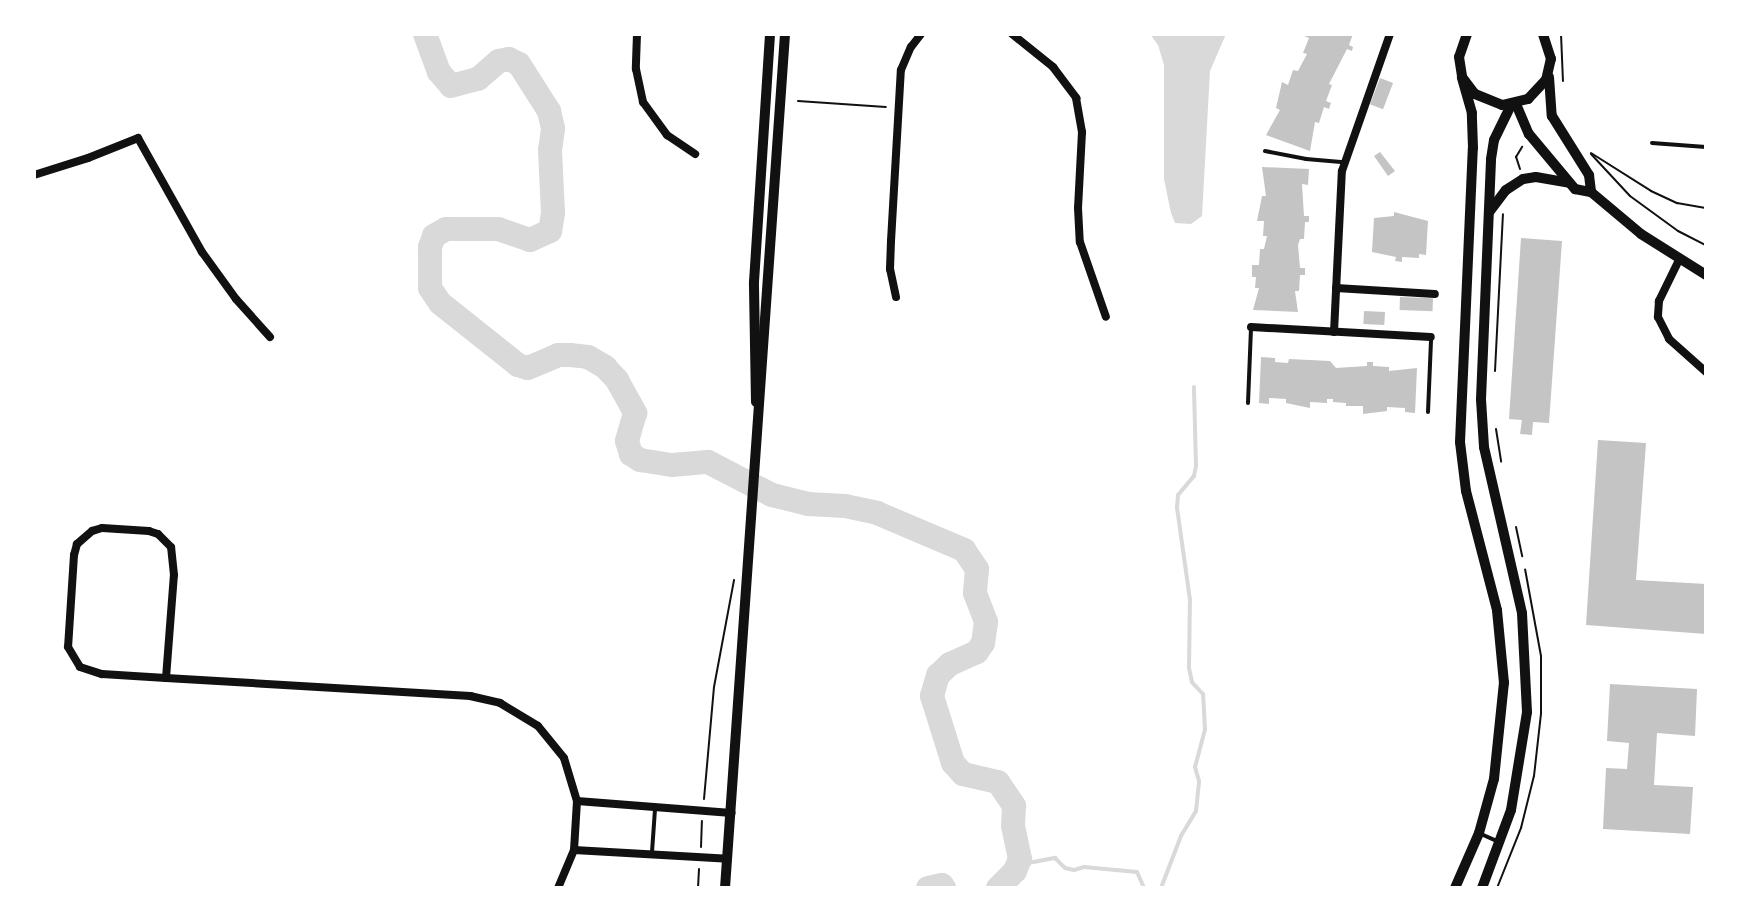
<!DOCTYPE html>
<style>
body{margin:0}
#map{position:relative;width:1740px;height:922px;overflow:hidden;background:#fff;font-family:"Source Sans 3",sans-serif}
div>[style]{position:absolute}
.water>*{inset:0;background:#d9d9d9}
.stream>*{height:4px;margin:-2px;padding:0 2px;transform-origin:2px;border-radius:2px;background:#d9d9d9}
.river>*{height:24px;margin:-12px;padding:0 12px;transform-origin:12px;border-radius:12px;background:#d9d9d9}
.building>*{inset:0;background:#c4c4c4;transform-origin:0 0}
.path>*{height:2px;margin:-1px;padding:0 1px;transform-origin:1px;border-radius:1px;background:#111}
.service>*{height:4px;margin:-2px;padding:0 2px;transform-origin:2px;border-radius:2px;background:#111}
.minor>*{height:8px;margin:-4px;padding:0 4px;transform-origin:4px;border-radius:4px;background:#111}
.tertiary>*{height:10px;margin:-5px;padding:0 5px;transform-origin:5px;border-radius:5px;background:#111}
span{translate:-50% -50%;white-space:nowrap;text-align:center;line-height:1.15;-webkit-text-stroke:6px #fff;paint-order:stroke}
.frame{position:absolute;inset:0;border:36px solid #fff;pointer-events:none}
</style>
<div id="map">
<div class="water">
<div style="clip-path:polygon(1150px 34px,1226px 34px,1210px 71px,1202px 216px,1191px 224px,1175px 223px,1171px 213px,1164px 179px,1164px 65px,1158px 45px)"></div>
</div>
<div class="stream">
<div style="left:1018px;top:865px;width:38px;rotate:-11deg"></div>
<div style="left:1055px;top:858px;width:14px;rotate:45deg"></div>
<div style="left:1065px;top:868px;width:9px;rotate:13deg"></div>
<div style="left:1074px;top:870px;width:10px;rotate:-17deg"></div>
<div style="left:1084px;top:867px;width:53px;rotate:5.4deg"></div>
<div style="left:1137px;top:872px;width:17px;rotate:66deg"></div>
<div style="left:1161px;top:888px;width:56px;rotate:-69deg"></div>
<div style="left:1181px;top:836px;width:29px;rotate:-59deg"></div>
<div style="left:1196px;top:811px;width:30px;rotate:-84deg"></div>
<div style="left:1199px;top:781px;width:15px;rotate:-106deg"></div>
<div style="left:1195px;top:767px;width:38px;rotate:-75deg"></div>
<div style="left:1205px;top:730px;width:36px;rotate:-93deg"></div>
<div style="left:1203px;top:694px;width:16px;rotate:-133deg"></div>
<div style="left:1192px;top:682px;width:14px;rotate:-102deg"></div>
<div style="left:1189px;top:668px;width:68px;rotate:-89.2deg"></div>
<div style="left:1190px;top:600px;width:94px;rotate:-98deg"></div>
<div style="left:1177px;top:507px;width:12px;rotate:-85deg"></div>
<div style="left:1178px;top:495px;width:25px;rotate:-50deg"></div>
<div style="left:1194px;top:476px;width:10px;rotate:-79deg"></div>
<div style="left:1196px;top:466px;width:79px;rotate:-91.5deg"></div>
</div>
<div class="river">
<div style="left:425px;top:34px;width:40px;rotate:69.8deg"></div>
<div style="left:439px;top:72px;width:18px;rotate:49deg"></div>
<div style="left:451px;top:86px;width:28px;rotate:-15deg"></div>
<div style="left:478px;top:79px;width:28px;rotate:-41deg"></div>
<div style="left:499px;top:61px;width:10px;rotate:-11deg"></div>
<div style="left:509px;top:59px;width:11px;rotate:27deg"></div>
<div style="left:519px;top:64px;width:56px;rotate:57.4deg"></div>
<div style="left:549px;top:111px;width:18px;rotate:77deg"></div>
<div style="left:553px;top:129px;width:21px;rotate:98deg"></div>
<div style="left:550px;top:150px;width:63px;rotate:87.3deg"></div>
<div style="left:553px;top:213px;width:18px;rotate:99deg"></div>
<div style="left:550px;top:231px;width:22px;rotate:156deg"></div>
<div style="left:530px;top:240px;width:34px;rotate:-161deg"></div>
<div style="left:498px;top:229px;width:52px;rotate:180deg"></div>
<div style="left:446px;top:229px;width:14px;rotate:150deg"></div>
<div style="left:434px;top:236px;width:12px;rotate:110deg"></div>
<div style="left:430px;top:247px;width:41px;rotate:90deg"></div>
<div style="left:430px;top:288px;width:18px;rotate:56deg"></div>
<div style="left:440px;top:303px;width:100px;rotate:38.5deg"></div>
<div style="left:518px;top:365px;width:10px;rotate:17deg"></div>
<div style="left:528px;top:368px;width:33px;rotate:-23deg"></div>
<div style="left:558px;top:355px;width:12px"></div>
<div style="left:570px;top:355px;width:18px;rotate:6deg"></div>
<div style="left:588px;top:357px;width:20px;rotate:30deg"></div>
<div style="left:605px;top:367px;width:18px;rotate:47deg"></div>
<div style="left:617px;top:380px;width:38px;rotate:61deg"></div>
<div style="left:635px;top:413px;width:29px;rotate:106deg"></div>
<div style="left:627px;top:441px;width:14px;rotate:73deg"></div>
<div style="left:631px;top:454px;width:11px;rotate:34deg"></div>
<div style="left:640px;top:460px;width:32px;rotate:9deg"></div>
<div style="left:672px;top:465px;width:36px;rotate:-5deg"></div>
<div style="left:708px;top:462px;width:72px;rotate:27.3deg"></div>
<div style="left:772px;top:495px;width:37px;rotate:14deg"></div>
<div style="left:808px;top:504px;width:37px;rotate:3deg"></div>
<div style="left:845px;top:506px;width:33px;rotate:12deg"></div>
<div style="left:877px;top:513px;width:95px;rotate:23deg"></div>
<div style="left:964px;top:550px;width:23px;rotate:56deg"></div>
<div style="left:977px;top:569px;width:24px;rotate:95deg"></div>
<div style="left:975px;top:593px;width:31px;rotate:69deg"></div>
<div style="left:986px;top:622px;width:21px;rotate:98deg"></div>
<div style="left:983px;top:643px;width:11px;rotate:124deg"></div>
<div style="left:977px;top:652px;width:30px;rotate:156deg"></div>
<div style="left:950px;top:664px;width:16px;rotate:137deg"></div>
<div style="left:938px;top:675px;width:22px;rotate:106deg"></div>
<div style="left:932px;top:696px;width:70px;rotate:72.6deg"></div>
<div style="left:953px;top:763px;width:15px;rotate:48deg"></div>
<div style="left:963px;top:774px;width:36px;rotate:13deg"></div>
<div style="left:998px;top:782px;width:29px;rotate:56deg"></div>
<div style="left:1014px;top:806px;width:20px;rotate:93deg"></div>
<div style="left:1013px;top:826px;width:34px;rotate:78deg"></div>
<div style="left:1020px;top:859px;width:13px;rotate:113deg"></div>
<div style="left:1015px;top:871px;width:24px;rotate:135deg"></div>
<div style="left:928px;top:888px;width:14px;rotate:-12deg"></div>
<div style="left:942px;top:885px;width:4px;rotate:56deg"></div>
</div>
<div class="building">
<div style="clip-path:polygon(1299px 34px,1353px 34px,1349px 45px,1353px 47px,1352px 51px,1347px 49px,1329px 84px,1332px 85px,1326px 101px,1331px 103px,1329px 109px,1324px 107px,1319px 123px,1315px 122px,1310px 151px,1266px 135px,1280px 110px,1276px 108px,1282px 82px,1288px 85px,1293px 70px,1298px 71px,1307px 54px,1303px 53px,1309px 38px)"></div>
<div style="left:1380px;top:78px;width:14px;height:28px;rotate:21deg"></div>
<div style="clip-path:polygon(1380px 152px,1395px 171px,1388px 176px,1374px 156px)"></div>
<div style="clip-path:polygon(1262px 167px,1309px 169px,1308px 185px,1302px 184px,1304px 216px,1309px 216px,1309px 222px,1305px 222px,1304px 239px,1300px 239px,1298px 245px,1300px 268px,1305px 268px,1305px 275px,1300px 275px,1299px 291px,1295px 291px,1298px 312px,1253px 310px,1259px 288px,1255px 288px,1256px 277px,1252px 277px,1252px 265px,1259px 265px,1260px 249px,1264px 249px,1267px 236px,1263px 236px,1264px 221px,1257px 221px,1262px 196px,1266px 196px)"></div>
<div style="clip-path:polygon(1394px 212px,1428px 221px,1426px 255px,1419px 254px,1419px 258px,1402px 257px,1402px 262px,1395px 261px,1396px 257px,1372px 252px,1374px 218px,1394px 216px)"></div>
<div style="clip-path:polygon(1521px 238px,1562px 241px,1549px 423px,1533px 422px,1532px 435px,1520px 434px,1522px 420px,1509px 419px)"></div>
<div style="left:1400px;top:297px;width:33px;height:13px;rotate:2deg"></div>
<div style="left:1364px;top:311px;width:21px;height:13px;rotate:3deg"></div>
<div style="clip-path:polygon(1261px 357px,1275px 358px,1275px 362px,1288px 363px,1289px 359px,1330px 361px,1336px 368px,1367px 366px,1367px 362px,1373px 362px,1373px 366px,1389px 367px,1389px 371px,1417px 368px,1415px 413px,1405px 412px,1405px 408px,1387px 407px,1387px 411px,1363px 414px,1363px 406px,1346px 406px,1346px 403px,1333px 402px,1333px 399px,1327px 399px,1327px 403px,1310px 402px,1310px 408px,1286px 403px,1286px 399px,1269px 398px,1269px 404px,1259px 403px)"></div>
<div style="clip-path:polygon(1598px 440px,1646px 443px,1636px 580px,1706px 584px,1706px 634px,1586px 625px)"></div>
<div style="clip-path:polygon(1610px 684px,1697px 689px,1695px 736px,1657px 733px,1654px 785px,1693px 787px,1690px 834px,1603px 829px,1606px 768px,1627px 769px,1629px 743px,1607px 741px)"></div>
</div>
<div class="path">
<div style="left:1561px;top:34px;width:47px;rotate:87.6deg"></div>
<div style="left:798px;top:101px;width:88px;rotate:3.9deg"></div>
<div style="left:1591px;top:153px;width:71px;rotate:32.3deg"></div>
<div style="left:1651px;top:191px;width:29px;rotate:25deg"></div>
<div style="left:1677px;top:203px;width:29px;rotate:10deg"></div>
<div style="left:1591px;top:154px;width:57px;rotate:47.1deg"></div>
<div style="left:1630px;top:196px;width:59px;rotate:36.1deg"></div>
<div style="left:1678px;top:231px;width:31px;rotate:27deg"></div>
<div style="left:1520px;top:169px;width:13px;rotate:-108deg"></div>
<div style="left:1516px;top:157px;width:12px;rotate:-59deg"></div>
<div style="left:1495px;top:371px;width:157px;rotate:-87.1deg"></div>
<div style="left:1496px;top:429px;width:33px;rotate:81deg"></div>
<div style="left:1516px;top:527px;width:30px;rotate:78deg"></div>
<div style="left:704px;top:799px;width:112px;rotate:-84.9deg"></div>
<div style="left:714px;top:687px;width:109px;rotate:-79.4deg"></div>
<div style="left:701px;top:847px;width:26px;rotate:-88deg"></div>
<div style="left:698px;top:888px;width:19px;rotate:-87deg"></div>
<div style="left:1497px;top:888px;width:65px;rotate:-68.2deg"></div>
<div style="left:1521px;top:828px;width:54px;rotate:-76deg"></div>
<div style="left:1534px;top:776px;width:62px;rotate:-83.6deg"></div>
<div style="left:1541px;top:714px;width:58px;rotate:-90deg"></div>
<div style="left:1541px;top:656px;width:88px;rotate:-100.4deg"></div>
</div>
<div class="service">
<div style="left:1652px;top:143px;width:54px;rotate:4.2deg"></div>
<div style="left:1265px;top:151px;width:42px;rotate:11deg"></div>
<div style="left:1306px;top:159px;width:38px;rotate:5deg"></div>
<div style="left:1248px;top:403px;width:76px;rotate:-87.7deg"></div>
<div style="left:1428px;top:412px;width:73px;rotate:-87.6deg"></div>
<div style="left:1481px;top:834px;width:20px;rotate:24deg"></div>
<div style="left:652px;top:852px;width:43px;rotate:-86deg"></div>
</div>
<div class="minor">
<div style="left:637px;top:34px;width:35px;rotate:92deg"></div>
<div style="left:636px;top:69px;width:34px;rotate:78deg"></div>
<div style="left:643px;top:102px;width:41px;rotate:54deg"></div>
<div style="left:667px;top:135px;width:34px;rotate:34deg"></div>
<div style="left:1012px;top:34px;width:53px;rotate:38.8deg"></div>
<div style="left:1053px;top:67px;width:39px;rotate:53deg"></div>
<div style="left:1076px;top:98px;width:35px;rotate:80deg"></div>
<div style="left:1082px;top:132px;width:76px;rotate:93deg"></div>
<div style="left:1078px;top:208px;width:34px;rotate:87deg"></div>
<div style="left:1080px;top:242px;width:79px;rotate:70.9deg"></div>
<div style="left:34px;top:175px;width:57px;rotate:-17.5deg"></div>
<div style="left:88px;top:158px;width:54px;rotate:-21.8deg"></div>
<div style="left:138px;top:138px;width:131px;rotate:60.7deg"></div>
<div style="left:202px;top:252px;width:58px;rotate:54.1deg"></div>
<div style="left:236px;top:299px;width:51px;rotate:48.2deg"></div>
<div style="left:1679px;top:260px;width:46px;rotate:116deg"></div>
<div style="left:1659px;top:301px;width:16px;rotate:94deg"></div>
<div style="left:1658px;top:317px;width:25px;rotate:63deg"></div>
<div style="left:1669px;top:339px;width:50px;rotate:41.7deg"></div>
<div style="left:1336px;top:288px;width:99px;rotate:3.5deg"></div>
<div style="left:896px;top:297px;width:29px;rotate:-102deg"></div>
<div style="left:890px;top:269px;width:28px;rotate:-88deg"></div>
<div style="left:891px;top:241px;width:171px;rotate:-86.7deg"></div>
<div style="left:901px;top:70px;width:25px;rotate:-67deg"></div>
<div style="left:911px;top:47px;width:16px;rotate:-52deg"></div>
<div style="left:1251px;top:327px;width:180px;rotate:3.2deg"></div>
<div style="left:1334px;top:332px;width:161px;rotate:-87.2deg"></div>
<div style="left:1342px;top:171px;width:145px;rotate:-70.7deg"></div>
<div style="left:166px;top:678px;width:103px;rotate:-85.6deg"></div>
<div style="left:174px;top:575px;width:28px;rotate:-96deg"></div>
<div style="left:171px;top:547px;width:18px;rotate:-135deg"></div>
<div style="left:158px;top:534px;width:9px;rotate:-162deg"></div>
<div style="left:149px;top:531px;width:47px;rotate:-176.3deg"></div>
<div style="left:102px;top:528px;width:10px;rotate:163deg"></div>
<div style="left:92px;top:531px;width:20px;rotate:139deg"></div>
<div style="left:77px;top:544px;width:11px;rotate:105deg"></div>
<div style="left:74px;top:555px;width:92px;rotate:93.7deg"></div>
<div style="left:68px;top:647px;width:23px;rotate:59deg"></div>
<div style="left:80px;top:667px;width:23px;rotate:18deg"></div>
<div style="left:102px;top:674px;width:64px;rotate:3.6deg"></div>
<div style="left:166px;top:678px;width:305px;rotate:3.4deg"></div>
<div style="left:470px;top:696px;width:31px;rotate:13deg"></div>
<div style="left:500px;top:703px;width:44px;rotate:31.2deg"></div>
<div style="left:538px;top:726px;width:41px;rotate:50.9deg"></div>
<div style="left:564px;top:758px;width:45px;rotate:73.2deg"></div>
<div style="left:577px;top:801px;width:49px;rotate:93.5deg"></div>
<div style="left:574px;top:850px;width:41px;rotate:112.8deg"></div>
<div style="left:577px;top:801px;width:155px;rotate:4.4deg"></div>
<div style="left:574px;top:850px;width:154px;rotate:3.3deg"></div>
</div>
<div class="tertiary">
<div style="left:1467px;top:34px;width:24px;rotate:109deg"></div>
<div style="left:1459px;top:57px;width:20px;rotate:81deg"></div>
<div style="left:1462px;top:77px;width:21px;rotate:53deg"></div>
<div style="left:1475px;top:94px;width:29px;rotate:22deg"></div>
<div style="left:1502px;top:105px;width:27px;rotate:-13deg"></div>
<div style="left:1528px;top:99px;width:26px;rotate:-47deg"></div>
<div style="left:1546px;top:80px;width:22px;rotate:-77deg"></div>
<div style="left:1551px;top:59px;width:26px;rotate:-108deg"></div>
<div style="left:1549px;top:77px;width:39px;rotate:86deg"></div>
<div style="left:1552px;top:116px;width:70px;rotate:57.9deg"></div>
<div style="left:1589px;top:175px;width:17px;rotate:83deg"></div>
<div style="left:1516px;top:104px;width:33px;rotate:67deg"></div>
<div style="left:1529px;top:134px;width:72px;rotate:50.1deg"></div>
<div style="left:1575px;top:189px;width:16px;rotate:11deg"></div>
<div style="left:1591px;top:192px;width:65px;rotate:40deg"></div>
<div style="left:1641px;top:234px;width:77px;rotate:32.2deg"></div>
<div style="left:1490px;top:211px;width:26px;rotate:-53deg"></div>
<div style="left:1506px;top:190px;width:20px;rotate:-33deg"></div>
<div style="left:1523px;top:179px;width:13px;rotate:-9deg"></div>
<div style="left:1536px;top:177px;width:34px;rotate:10deg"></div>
<div style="left:756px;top:402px;width:120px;rotate:-91deg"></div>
<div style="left:754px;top:282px;width:249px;rotate:-86.3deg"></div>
<div style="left:725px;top:888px;width:856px;rotate:-85.98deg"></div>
<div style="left:1455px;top:888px;width:60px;rotate:-66.4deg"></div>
<div style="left:1479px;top:833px;width:56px;rotate:-74.5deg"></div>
<div style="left:1494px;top:779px;width:97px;rotate:-84.1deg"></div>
<div style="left:1504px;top:683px;width:73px;rotate:-95.5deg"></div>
<div style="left:1497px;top:610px;width:123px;rotate:-104.6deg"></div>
<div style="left:1466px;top:491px;width:49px;rotate:-97deg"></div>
<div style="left:1460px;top:442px;width:294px;rotate:-87.5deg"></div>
<div style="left:1473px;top:148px;width:35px;rotate:-92deg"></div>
<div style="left:1472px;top:113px;width:37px;rotate:-106deg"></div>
<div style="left:1482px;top:888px;width:83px;rotate:-69.6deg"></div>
<div style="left:1511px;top:810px;width:99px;rotate:-80.7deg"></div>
<div style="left:1527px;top:712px;width:99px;rotate:-92.9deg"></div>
<div style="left:1522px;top:613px;width:170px;rotate:-102.9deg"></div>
<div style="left:1484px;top:447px;width:48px;rotate:-93.6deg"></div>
<div style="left:1481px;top:399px;width:240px;rotate:-87.6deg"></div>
<div style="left:1491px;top:159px;width:19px;rotate:-81deg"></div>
<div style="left:1494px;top:140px;width:39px;rotate:-64deg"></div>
</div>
<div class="frame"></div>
</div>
